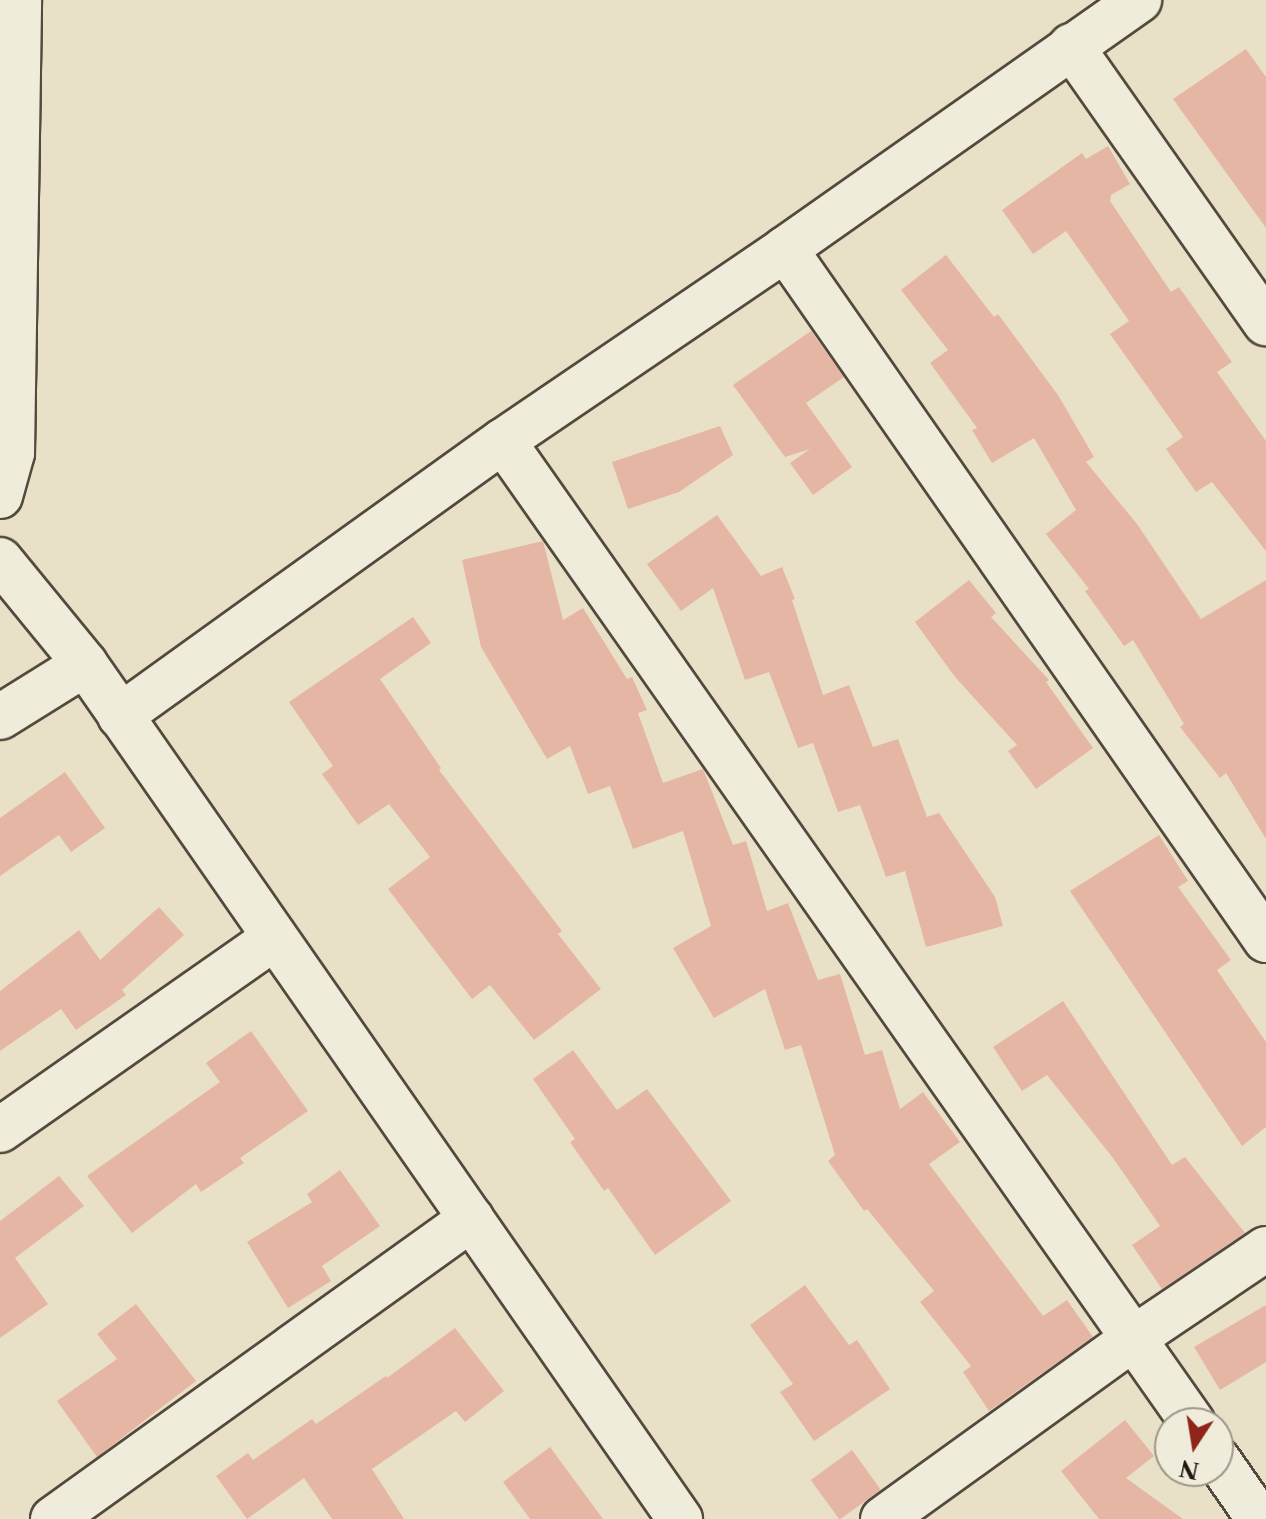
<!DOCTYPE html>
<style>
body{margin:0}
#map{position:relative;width:1266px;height:1519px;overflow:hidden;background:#e8e1c7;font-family:"Libre Caslon Text",serif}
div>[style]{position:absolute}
.building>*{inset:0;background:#e6b6a5;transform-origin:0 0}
.roads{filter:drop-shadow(2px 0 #54493d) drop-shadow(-2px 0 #54493d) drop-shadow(0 2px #54493d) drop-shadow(0 -2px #54493d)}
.minor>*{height:44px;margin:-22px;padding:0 22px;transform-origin:22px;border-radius:22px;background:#f0ecdb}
span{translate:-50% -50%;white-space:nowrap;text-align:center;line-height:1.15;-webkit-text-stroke:6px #f0ecdb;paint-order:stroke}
.north{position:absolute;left:1154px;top:1407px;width:80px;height:80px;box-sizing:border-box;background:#f0ecdb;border:2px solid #9e9689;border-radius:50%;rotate:192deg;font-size:22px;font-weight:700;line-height:32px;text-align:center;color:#23160f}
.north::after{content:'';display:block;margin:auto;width:28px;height:36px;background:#8f2418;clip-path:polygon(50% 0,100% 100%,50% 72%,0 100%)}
</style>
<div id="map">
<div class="building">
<div style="clip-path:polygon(1246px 49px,1266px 77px,1266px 228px,1173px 99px)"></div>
<div style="clip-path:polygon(1108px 146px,1130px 184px,1111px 195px,1110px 201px,1171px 292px,1179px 287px,1232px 362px,1217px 372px,1266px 441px,1266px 551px,1212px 482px,1196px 492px,1166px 449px,1183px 437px,1110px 334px,1129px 321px,1066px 231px,1033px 254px,1002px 210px,1082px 153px,1086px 159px)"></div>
<div style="clip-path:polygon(946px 255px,994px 317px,998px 314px,1058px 395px,1094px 457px,1086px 462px,1137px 524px,1201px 619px,1266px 580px,1266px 839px,1226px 773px,1220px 778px,1180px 727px,1184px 724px,1133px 640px,1124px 646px,1085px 591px,1089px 589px,1046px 534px,1076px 510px,1034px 438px,992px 463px,972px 430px,977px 428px,930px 363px,948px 350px,901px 290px)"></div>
<div style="clip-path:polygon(811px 331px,844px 377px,806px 403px,852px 467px,813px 495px,790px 463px,810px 449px,785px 457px,733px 385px)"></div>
<div style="clip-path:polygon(720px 426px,733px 455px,679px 492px,628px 509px,612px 462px)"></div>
<div style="clip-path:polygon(717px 515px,761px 576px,782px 567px,795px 599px,792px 600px,823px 695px,849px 685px,873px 747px,898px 739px,927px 817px,939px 813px,995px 897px,1003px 926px,926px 947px,905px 871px,886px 877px,860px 805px,838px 812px,813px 743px,798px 748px,769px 672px,745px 680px,713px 588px,681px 611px,647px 564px)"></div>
<div style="clip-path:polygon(543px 541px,563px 620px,583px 608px,627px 679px,632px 677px,647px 710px,638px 713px,663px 783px,703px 769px,733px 845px,746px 841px,767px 911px,788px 903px,818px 980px,840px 974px,865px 1055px,882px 1050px,900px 1109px,923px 1092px,960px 1142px,929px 1164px,1043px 1316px,1067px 1300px,1093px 1337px,989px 1411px,963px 1372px,971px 1366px,920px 1302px,934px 1291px,867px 1209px,864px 1211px,828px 1161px,835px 1155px,801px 1045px,785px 1050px,765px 989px,714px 1018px,673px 948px,711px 926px,683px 831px,633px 849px,610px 786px,588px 794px,570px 746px,547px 759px,481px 647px,462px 560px)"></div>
<div style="clip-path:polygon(969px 580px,996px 613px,991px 617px,1049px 680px,1046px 682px,1093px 748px,1036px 789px,1008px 751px,1017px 745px,955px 677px,915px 622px)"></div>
<div style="clip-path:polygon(413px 617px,431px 643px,380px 679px,441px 768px,439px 770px,562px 931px,558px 934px,601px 989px,534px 1040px,490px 985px,472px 999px,388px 889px,430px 857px,389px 804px,358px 825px,322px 774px,333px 766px,289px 702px)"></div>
<div style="clip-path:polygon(65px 772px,105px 828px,71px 852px,59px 835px,0 876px,0 818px)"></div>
<div style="clip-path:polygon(1159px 835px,1188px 881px,1178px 887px,1231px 960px,1217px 970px,1266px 1042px,1266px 1127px,1242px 1146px,1070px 891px)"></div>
<div style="clip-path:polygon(159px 907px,184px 935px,122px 990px,126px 995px,76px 1030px,61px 1009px,0 1051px,0 991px,79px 930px,100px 960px)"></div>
<div style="clip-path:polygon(1063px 1001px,1172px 1165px,1185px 1157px,1245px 1233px,1162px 1289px,1132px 1245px,1160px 1226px,1113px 1158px,1047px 1075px,1022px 1091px,993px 1047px)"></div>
<div style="clip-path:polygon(251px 1031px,308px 1111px,240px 1158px,244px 1163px,201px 1192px,196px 1184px,132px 1233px,87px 1176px,220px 1082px,206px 1063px)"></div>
<div style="clip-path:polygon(573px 1050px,617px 1110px,647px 1089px,731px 1201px,655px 1255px,608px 1188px,604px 1191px,570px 1142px,575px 1139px,533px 1079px)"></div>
<div style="clip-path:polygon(340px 1170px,380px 1226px,322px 1266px,331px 1281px,288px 1308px,247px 1242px,312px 1202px,307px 1194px)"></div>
<div style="clip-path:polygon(59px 1176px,84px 1206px,15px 1258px,48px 1304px,0 1338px,0 1221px)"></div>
<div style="clip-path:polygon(805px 1285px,849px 1345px,857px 1340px,890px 1389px,814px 1441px,780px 1392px,793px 1384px,750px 1325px)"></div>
<div style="clip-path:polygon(136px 1304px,196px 1381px,97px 1457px,57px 1401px,117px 1359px,97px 1334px)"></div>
<div style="clip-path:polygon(1266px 1305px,1266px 1362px,1220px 1390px,1194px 1347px)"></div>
<div style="clip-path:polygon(455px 1328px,504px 1391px,465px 1422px,456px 1411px,372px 1469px,404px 1519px,332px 1519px,304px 1478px,247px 1519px,216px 1476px,248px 1453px,253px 1460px,312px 1419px,316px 1424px,386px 1376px,387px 1378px)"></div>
<div style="clip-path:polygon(1125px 1420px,1154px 1456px,1126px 1478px,1183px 1519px,1099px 1519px,1061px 1471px)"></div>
<div style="clip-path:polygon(550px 1447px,603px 1519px,530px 1519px,503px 1482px)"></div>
<div style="left:852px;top:1450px;width:49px;height:51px;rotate:54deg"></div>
</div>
<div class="roads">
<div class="minor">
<div style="left:1071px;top:46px;width:339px;rotate:54.9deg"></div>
<div style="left:785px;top:249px;width:842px;rotate:55.16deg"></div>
<div style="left:503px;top:441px;width:1200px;rotate:54.91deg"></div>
<div style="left:0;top:496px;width:45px;rotate:-74.4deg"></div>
<div style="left:12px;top:453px;width:453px;rotate:-89.1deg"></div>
<div style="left:0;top:560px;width:134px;rotate:50.7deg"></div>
<div style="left:85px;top:664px;width:1042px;rotate:55.17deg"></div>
<div style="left:120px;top:716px;width:472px;rotate:-35.7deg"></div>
<div style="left:503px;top:441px;width:341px;rotate:-34.2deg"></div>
<div style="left:785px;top:249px;width:433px;rotate:-35.1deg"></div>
<div style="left:0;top:717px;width:100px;rotate:-31.9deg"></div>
<div style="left:0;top:1130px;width:335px;rotate:-35deg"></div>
<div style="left:1218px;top:1460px;width:72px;rotate:55.2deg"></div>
<div style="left:53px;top:1519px;width:515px;rotate:-35.67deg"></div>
<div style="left:883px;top:1519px;width:309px;rotate:-35.8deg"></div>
<div style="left:1134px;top:1338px;width:159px;rotate:-34deg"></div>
</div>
</div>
<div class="north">N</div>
</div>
